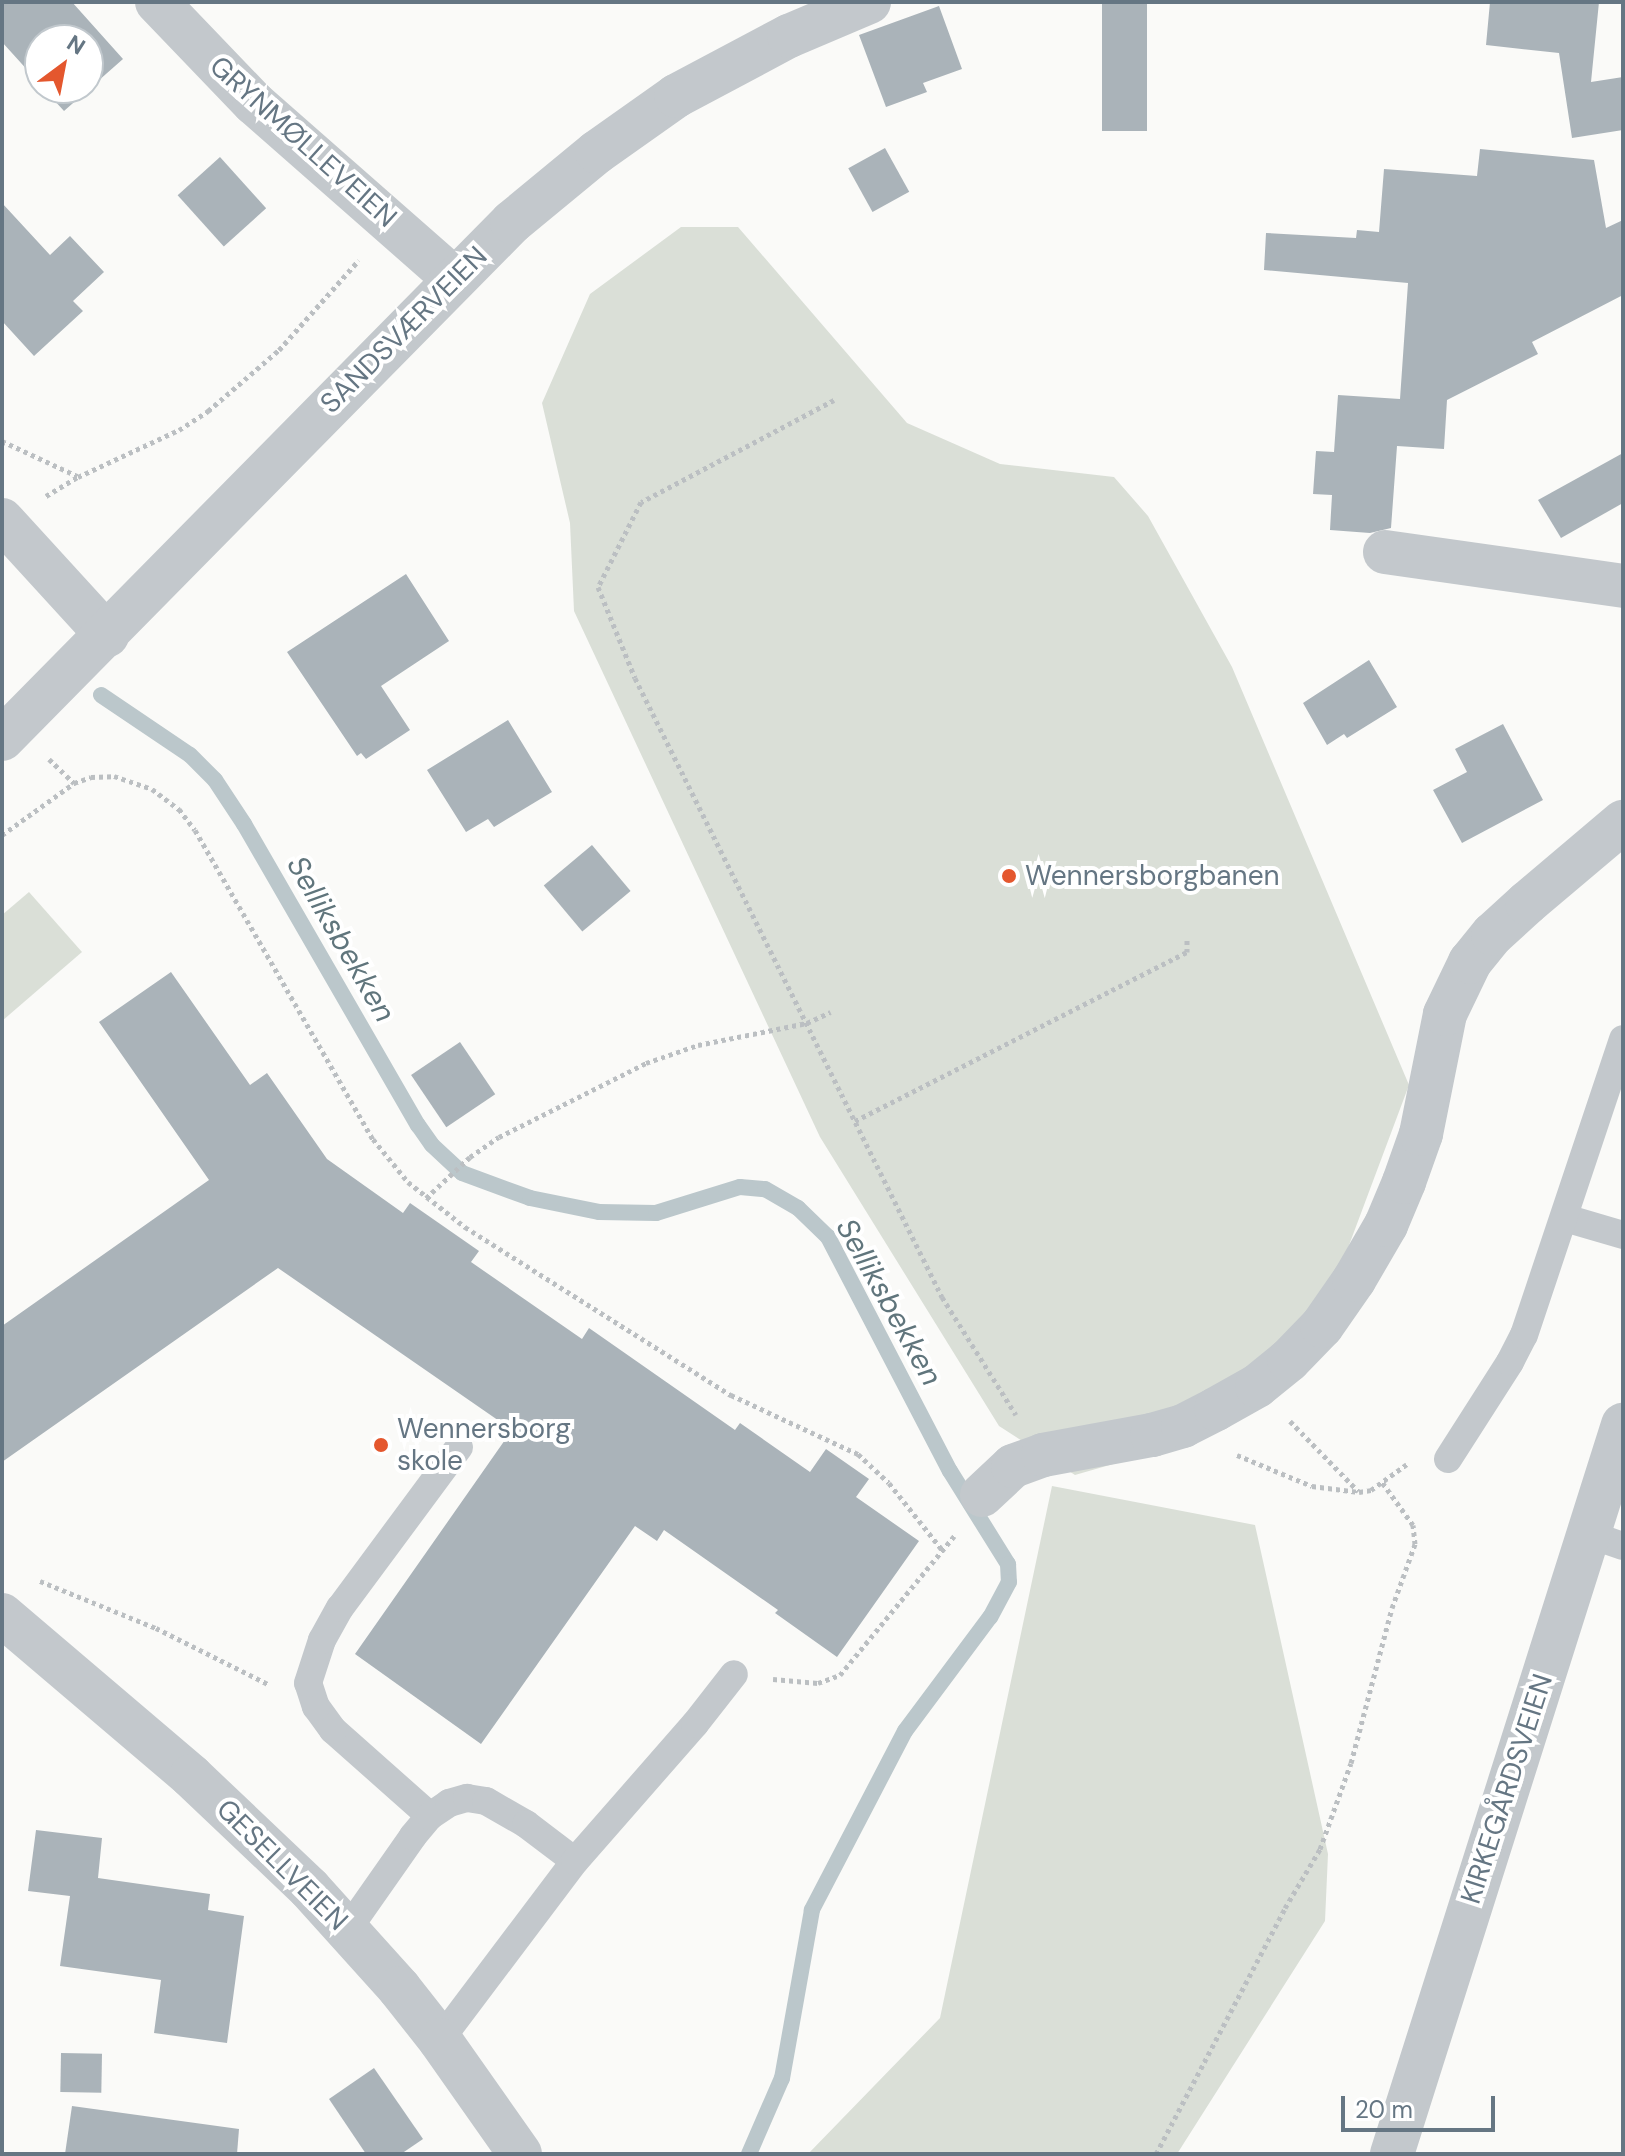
<!DOCTYPE html>
<meta charset="utf-8">
<style>
body{margin:0}
#map{position:relative;width:1625px;height:2156px;overflow:hidden;background:#fafaf8;font-family:"DM Sans",sans-serif}
div>[style]{position:absolute}
.green>*{inset:0;background:#dadfd7}
.stream>*{height:16px;margin:-8px;padding:0 8px;transform-origin:8px;border-radius:8px;background:#bbc7cb}
.building>*{inset:0;background:#aab3b9;transform-origin:0 0}
.path>*{height:5px;margin-top:-2.5px;transform-origin:0;background:repeating-linear-gradient(90deg,#bbbfc2 0 4px,transparent 0 8px)}
.service>*{height:28px;margin:-14px;padding:0 14px;transform-origin:14px;border-radius:14px;background:#c3c8cc}
.minor>*{height:44px;margin:-22px;padding:0 22px;transform-origin:22px;border-radius:22px;background:#c3c8cc}
.tertiary>*{height:44px;margin:-22px;padding:0 22px;transform-origin:22px;border-radius:22px;background:#c3c8cc}
.dots>*{width:22px;height:22px;translate:-50% -50%;box-sizing:border-box;border:4px solid #fff;border-radius:50%}
span{translate:-50% -50%;white-space:nowrap;text-align:center;line-height:1.15;-webkit-text-stroke:8px #fff;paint-order:stroke}
.street-label{font-size:28px;color:#657683}
.poi-label{font-size:28px;color:#657683}
.left{translate:0 -50%;text-align:left}
.water-label{font-size:30px;color:#60757c;font-style:italic}
.frame{position:absolute;inset:0;border:4px solid #657683;pointer-events:none}
.north{position:absolute;left:24px;top:24px;width:80px;height:80px;box-sizing:border-box;background:#fff;border:2px solid #c1c8cd;border-radius:50%;rotate:32deg;font-size:22px;font-weight:700;line-height:32px;text-align:center;color:#657683}
.north::after{content:'';display:block;margin:auto;width:28px;height:36px;background:#e4572e;clip-path:polygon(50% 0,100% 100%,50% 72%,0 100%)}
.scale{position:absolute;left:1341px;top:2096px;width:154px;height:36px;box-sizing:border-box;border:4px solid #657683;border-top:0;padding-left:10px;font-size:24px;line-height:28px;white-space:nowrap;color:#657683;-webkit-text-stroke:6px #fff;paint-order:stroke}
</style>
<div id="map">
<div class="green">
<div style="clip-path:polygon(681px 227px,738px 227px,907px 423px,1000px 464px,1114px 477px,1148px 516px,1232px 667px,1409px 1085px,1300px 1376px,1186px 1443px,1075px 1475px,999px 1426px,820px 1137px,574px 611px,570px 523px,542px 403px,590px 294px)"></div>
<div style="clip-path:polygon(29px 892px,82px 952px,2px 1021px,2px 915px)"></div>
<div style="clip-path:polygon(1052px 1486px,1255px 1525px,1328px 1854px,1325px 1921px,1177px 2154px,808px 2154px,940px 2018px)"></div>
</div>
<div class="stream">
<div style="left:101px;top:695px;width:107px;rotate:34deg"></div>
<div style="left:190px;top:755px;width:35px;rotate:45deg"></div>
<div style="left:215px;top:780px;width:53px;rotate:56.6deg"></div>
<div style="left:244px;top:824px;width:348px;rotate:60deg"></div>
<div style="left:418px;top:1125px;width:24px;rotate:55deg"></div>
<div style="left:432px;top:1145px;width:41px;rotate:43deg"></div>
<div style="left:462px;top:1173px;width:72px;rotate:20.2deg"></div>
<div style="left:530px;top:1198px;width:70px;rotate:11.5deg"></div>
<div style="left:599px;top:1212px;width:57px;rotate:1deg"></div>
<div style="left:656px;top:1213px;width:88px;rotate:-17.2deg"></div>
<div style="left:740px;top:1187px;width:25px;rotate:5deg"></div>
<div style="left:765px;top:1189px;width:38px;rotate:30deg"></div>
<div style="left:798px;top:1208px;width:42px;rotate:44deg"></div>
<div style="left:828px;top:1237px;width:264px;rotate:62.5deg"></div>
<div style="left:950px;top:1471px;width:110px;rotate:58.1deg"></div>
<div style="left:1008px;top:1564px;width:18px;rotate:87deg"></div>
<div style="left:1009px;top:1582px;width:40px;rotate:118deg"></div>
<div style="left:990px;top:1617px;width:142px;rotate:126.7deg"></div>
<div style="left:905px;top:1731px;width:202px;rotate:117.5deg"></div>
<div style="left:812px;top:1910px;width:171px;rotate:100.1deg"></div>
<div style="left:782px;top:2078px;width:83px;rotate:113.5deg"></div>
</div>
<div class="building">
<div style="clip-path:polygon(2px 2px,72px 2px,123px 59px,64px 111px,43px 88px,88px 88px,88px 40px,40px 40px,40px 84px,2px 42px)"></div>
<div style="left:1102px;top:2px;width:45px;height:129px"></div>
<div style="clip-path:polygon(1490px 2px,1599px 2px,1591px 82px,1623px 77px,1623px 130px,1572px 138px,1559px 53px,1486px 45px)"></div>
<div style="clip-path:polygon(939px 6px,962px 69px,923px 83px,927px 92px,886px 107px,859px 35px)"></div>
<div style="left:885px;top:148px;width:50px;height:42px;rotate:61deg"></div>
<div style="clip-path:polygon(1480px 149px,1594px 160px,1606px 228px,1623px 220px,1623px 295px,1532px 342px,1538px 354px,1447px 400px,1444px 449px,1397px 446px,1391px 528px,1370px 533px,1330px 530px,1332px 495px,1313px 494px,1316px 451px,1334px 452px,1338px 395px,1400px 399px,1408px 283px,1264px 270px,1266px 233px,1356px 238px,1357px 230px,1379px 232px,1384px 169px,1477px 176px)"></div>
<div style="left:220px;top:157px;width:69px;height:57px;rotate:48deg"></div>
<div style="clip-path:polygon(2px 203px,50px 255px,70px 236px,104px 272px,73px 301px,83px 311px,34px 356px,2px 321px)"></div>
<div style="clip-path:polygon(1623px 453px,1623px 503px,1561px 538px,1538px 500px)"></div>
<div style="clip-path:polygon(406px 574px,449px 641px,381px 686px,410px 730px,366px 759px,361px 753px,357px 756px,287px 652px)"></div>
<div style="clip-path:polygon(1369px 660px,1397px 707px,1347px 738px,1344px 734px,1327px 745px,1303px 703px)"></div>
<div style="clip-path:polygon(508px 720px,552px 792px,494px 827px,488px 819px,466px 832px,427px 770px)"></div>
<div style="clip-path:polygon(1503px 724px,1543px 800px,1462px 843px,1433px 790px,1467px 772px,1455px 749px)"></div>
<div style="left:592px;top:845px;width:60px;height:63px;rotate:50deg"></div>
<div style="clip-path:polygon(171px 972px,250px 1085px,267px 1073px,327px 1159px,403px 1213px,410px 1203px,479px 1251px,471px 1262px,582px 1339px,589px 1328px,735px 1430px,740px 1423px,810px 1472px,826px 1449px,869px 1479px,856px 1497px,919px 1541px,837px 1657px,775px 1613px,778px 1610px,664px 1530px,657px 1541px,635px 1526px,481px 1744px,355px 1654px,512px 1430px,278px 1268px,2px 1462px,2px 1326px,209px 1180px,99px 1022px)"></div>
<div style="left:460px;top:1042px;width:63px;height:59px;rotate:56deg"></div>
<div style="clip-path:polygon(36px 1830px,102px 1838px,98px 1878px,210px 1894px,208px 1910px,244px 1916px,227px 2043px,154px 2033px,161px 1980px,60px 1966px,70px 1896px,28px 1891px)"></div>
<div style="left:61px;top:2053px;width:41px;height:39px;rotate:1deg"></div>
<div style="clip-path:polygon(374px 2068px,423px 2139px,401px 2154px,366px 2154px,329px 2099px)"></div>
<div style="clip-path:polygon(72px 2106px,239px 2129px,237px 2154px,65px 2154px)"></div>
</div>
<div class="path">
<div style="left:834px;top:400px;width:218px;rotate:152.1deg"></div>
<div style="left:641px;top:502px;width:95px;rotate:116.8deg"></div>
<div style="left:598px;top:587px;width:98px;rotate:67.9deg"></div>
<div style="left:635px;top:678px;width:691px;rotate:63.62deg"></div>
<div style="left:942px;top:1297px;width:139px;rotate:57.9deg"></div>
<div style="left:2px;top:441px;width:83px;rotate:25deg"></div>
<div style="left:46px;top:496px;width:37px;rotate:-31deg"></div>
<div style="left:78px;top:477px;width:111px;rotate:-25deg"></div>
<div style="left:179px;top:430px;width:35px;rotate:-33deg"></div>
<div style="left:208px;top:411px;width:94px;rotate:-40.7deg"></div>
<div style="left:279px;top:350px;width:120px;rotate:-48.4deg"></div>
<div style="left:49px;top:759px;width:35px;rotate:44deg"></div>
<div style="left:2px;top:835px;width:89px;rotate:-35.8deg"></div>
<div style="left:74px;top:783px;width:18px;rotate:-19deg"></div>
<div style="left:91px;top:777px;width:23px;rotate:-2deg"></div>
<div style="left:114px;top:776px;width:40px;rotate:18.9deg"></div>
<div style="left:152px;top:789px;width:34px;rotate:37deg"></div>
<div style="left:179px;top:809px;width:26px;rotate:53deg"></div>
<div style="left:195px;top:830px;width:357px;rotate:60.1deg"></div>
<div style="left:373px;top:1139px;width:55px;rotate:50.9deg"></div>
<div style="left:408px;top:1182px;width:73px;rotate:38.3deg"></div>
<div style="left:465px;top:1227px;width:315px;rotate:32.3deg"></div>
<div style="left:731px;top:1395px;width:140px;rotate:24.9deg"></div>
<div style="left:858px;top:1454px;width:42px;rotate:43.1deg"></div>
<div style="left:889px;top:1483px;width:87px;rotate:51.5deg"></div>
<div style="left:855px;top:1121px;width:373px;rotate:-27deg"></div>
<div style="left:1187px;top:952px;width:14px;rotate:-90deg"></div>
<div style="left:426px;top:1198px;width:60px;rotate:-43deg"></div>
<div style="left:470px;top:1157px;width:35px;rotate:-35deg"></div>
<div style="left:499px;top:1137px;width:165px;rotate:-26.7deg"></div>
<div style="left:646px;top:1063px;width:55px;rotate:-19.1deg"></div>
<div style="left:698px;top:1045px;width:111px;rotate:-11.4deg"></div>
<div style="left:807px;top:1023px;width:26px;rotate:-25deg"></div>
<div style="left:1290px;top:1421px;width:98px;rotate:45.8deg"></div>
<div style="left:1237px;top:1455px;width:81px;rotate:22.5deg"></div>
<div style="left:1312px;top:1486px;width:47px;rotate:7.3deg"></div>
<div style="left:1359px;top:1492px;width:12px;rotate:-9deg"></div>
<div style="left:1371px;top:1490px;width:44px;rotate:-35.8deg"></div>
<div style="left:40px;top:1581px;width:125px;rotate:22.1deg"></div>
<div style="left:156px;top:1628px;width:125px;rotate:26.6deg"></div>
<div style="left:773px;top:1679px;width:45px;rotate:5.1deg"></div>
<div style="left:818px;top:1683px;width:23px;rotate:-20deg"></div>
<div style="left:840px;top:1675px;width:180px;rotate:-50.6deg"></div>
<div style="left:1156px;top:2154px;width:278px;rotate:-62.3deg"></div>
<div style="left:1285px;top:1908px;width:69px;rotate:-59.3deg"></div>
<div style="left:1320px;top:1849px;width:91px;rotate:-70.2deg"></div>
<div style="left:1351px;top:1763px;width:160px;rotate:-75.2deg"></div>
<div style="left:1392px;top:1608px;width:68px;rotate:-70.2deg"></div>
<div style="left:1415px;top:1544px;width:19px;rotate:-96deg"></div>
<div style="left:1413px;top:1525px;width:53px;rotate:-125.8deg"></div>
</div>
<div class="service">
<div style="left:1565px;top:1218px;width:60px;rotate:16.3deg"></div>
<div style="left:1448px;top:1459px;width:115px;rotate:-57.4deg"></div>
<div style="left:1510px;top:1362px;width:30px;rotate:-63deg"></div>
<div style="left:1524px;top:1335px;width:312px;rotate:-71.5deg"></div>
<div style="left:1588px;top:1534px;width:37px;rotate:19deg"></div>
<div style="left:430px;top:1816px;width:130px;rotate:-138.4deg"></div>
<div style="left:333px;top:1730px;width:29px;rotate:-126deg"></div>
<div style="left:316px;top:1707px;width:25px;rotate:-108deg"></div>
<div style="left:308px;top:1683px;width:45px;rotate:-72deg"></div>
<div style="left:322px;top:1640px;width:37px;rotate:-61deg"></div>
<div style="left:340px;top:1608px;width:200px;rotate:-53.5deg"></div>
<div style="left:348px;top:1929px;width:113px;rotate:-55deg"></div>
<div style="left:413px;top:1836px;width:26px;rotate:-50deg"></div>
<div style="left:430px;top:1816px;width:23px;rotate:-34deg"></div>
<div style="left:449px;top:1803px;width:19px;rotate:-16deg"></div>
<div style="left:467px;top:1798px;width:19px;rotate:9deg"></div>
<div style="left:486px;top:1801px;width:46px;rotate:29.9deg"></div>
<div style="left:526px;top:1824px;width:61px;rotate:37.1deg"></div>
<div style="left:440px;top:2040px;width:224px;rotate:-53deg"></div>
<div style="left:575px;top:1861px;width:182px;rotate:-48.8deg"></div>
<div style="left:695px;top:1724px;width:63px;rotate:-52deg"></div>
</div>
<div class="minor">
<div style="left:157px;top:2px;width:140px;rotate:46.2deg"></div>
<div style="left:254px;top:103px;width:265px;rotate:41.3deg"></div>
<div style="left:1385px;top:552px;width:240px;rotate:8.1deg"></div>
<div style="left:982px;top:1495px;width:42px;rotate:-43.1deg"></div>
<div style="left:1013px;top:1466px;width:32px;rotate:-20deg"></div>
<div style="left:1043px;top:1455px;width:111px;rotate:-10.4deg"></div>
<div style="left:1152px;top:1435px;width:32px;rotate:-16deg"></div>
<div style="left:1183px;top:1426px;width:37px;rotate:-27deg"></div>
<div style="left:1216px;top:1409px;width:47px;rotate:-29.3deg"></div>
<div style="left:1257px;top:1386px;width:41px;rotate:-39.1deg"></div>
<div style="left:1289px;top:1360px;width:47px;rotate:-45.9deg"></div>
<div style="left:1322px;top:1326px;width:56px;rotate:-55.2deg"></div>
<div style="left:1354px;top:1280px;width:64px;rotate:-59.8deg"></div>
<div style="left:1386px;top:1225px;width:47px;rotate:-67.3deg"></div>
<div style="left:1404px;top:1182px;width:51px;rotate:-70.5deg"></div>
<div style="left:1421px;top:1134px;width:122px;rotate:-78.7deg"></div>
<div style="left:1445px;top:1014px;width:58px;rotate:-64.3deg"></div>
<div style="left:1470px;top:962px;width:36px;rotate:-51deg"></div>
<div style="left:1493px;top:934px;width:46px;rotate:-42.4deg"></div>
<div style="left:1527px;top:903px;width:126px;rotate:-40.2deg"></div>
<div style="left:2px;top:1615px;width:248px;rotate:40.4deg"></div>
<div style="left:191px;top:1776px;width:163px;rotate:43.5deg"></div>
<div style="left:309px;top:1888px;width:135px;rotate:48deg"></div>
<div style="left:399px;top:1988px;width:66px;rotate:51.7deg"></div>
<div style="left:440px;top:2040px;width:139px;rotate:54.9deg"></div>
</div>
<div class="tertiary">
<div style="left:2px;top:520px;width:156px;rotate:47.6deg"></div>
<div style="left:2px;top:739px;width:726px;rotate:-45.39deg"></div>
<div style="left:512px;top:222px;width:110px;rotate:-39.5deg"></div>
<div style="left:597px;top:152px;width:97px;rotate:-35.3deg"></div>
<div style="left:676px;top:96px;width:128px;rotate:-28deg"></div>
<div style="left:789px;top:36px;width:87px;rotate:-23deg"></div>
<div style="left:1392px;top:2154px;width:765px;rotate:-72.42deg"></div>
</div>
<div class="dots">
<div style="left:1009px;top:876px;background:#e4572e"></div>
<div style="left:381px;top:1445px;background:#e4572e"></div>
</div>
<div class="street-label">
<span style="left:303px;top:142px;rotate:42deg">GRYNMØLLEVEIEN</span>
<span style="left:404px;top:330px;rotate:-45deg">SANDSVÆRVEIEN</span>
<span style="left:1507px;top:1789px;rotate:-72deg">KIRKEGÅRDSVEIEN</span>
<span style="left:282px;top:1865px;rotate:45deg">GESELLVEIEN</span>
</div>
<div class="poi-label">
<span class="left" style="left:1025px;top:876px">Wennersborgbanen</span>
<span class="left" style="left:397px;top:1445px">Wennersborg<br>skole</span>
</div>
<div class="water-label">
<span style="left:341px;top:939px;rotate:60deg">Selliksbekken</span>
<span style="left:889px;top:1302px;rotate:61deg">Selliksbekken</span>
</div>
<div class="frame"></div>
<div class="north">N</div>
<div class="scale">20 m</div>
</div>
